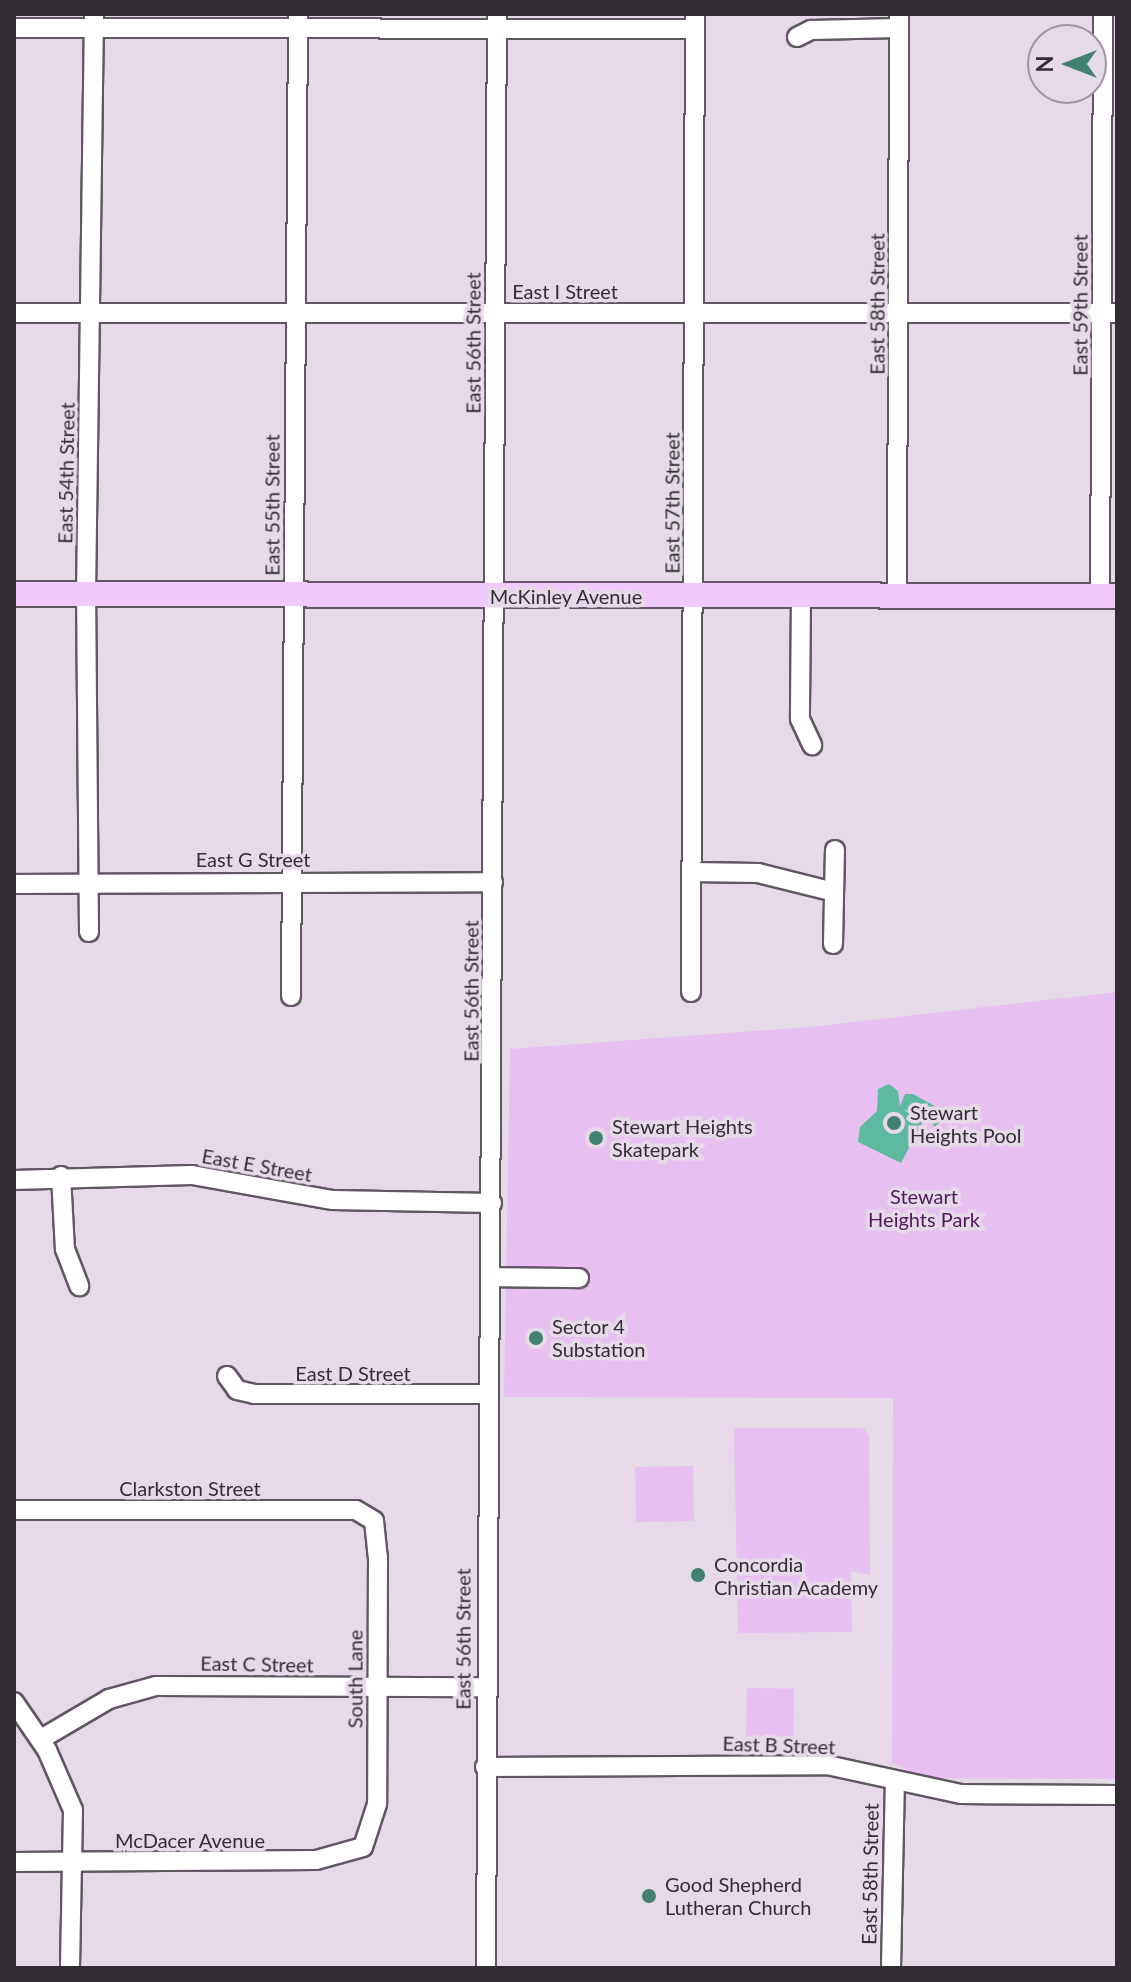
<!DOCTYPE html>
<style>
body{margin:0}
#map{position:relative;width:1131px;height:1982px;overflow:hidden;background:#e6dae9;font-family:Lato,sans-serif}
div>[style]{position:absolute}
.green>*{inset:0;background:#e7bff0;transform-origin:0 0}
.water>*{inset:0;background:#5dbaa0}
.roads{filter:drop-shadow(2px 0 #615763) drop-shadow(-2px 0 #615763) drop-shadow(0 2px #615763) drop-shadow(0 -2px #615763)}
.minor>*{height:18px;margin:-9px;padding:0 9px;transform-origin:9px;border-radius:9px;background:#fff}
.major>*{height:24px;margin:-12px;padding:0 12px;transform-origin:12px;border-radius:12px;background:#f1c9fa}
.dots>*{width:22px;height:22px;translate:-50% -50%;box-sizing:border-box;border:4px solid #e6dae9;border-radius:50%}
span{translate:-50% -50%;white-space:nowrap;text-align:center;line-height:1.15;-webkit-text-stroke:7px #e6dae9;paint-order:stroke}
.street-label{font-size:20px;color:#322d33}
.poi-label{font-size:20px;color:#322d33}
.left{translate:0 -50%;text-align:left}
.park-label{font-size:20px;color:#51175d}
.frame{position:absolute;inset:0;border:16px solid #322d33;pointer-events:none}
.north{position:absolute;left:1027px;top:24px;width:80px;height:80px;box-sizing:border-box;background:#e6dae9;border:2px solid #9e95a0;border-radius:50%;rotate:270deg;font-size:22px;font-weight:700;line-height:32px;text-align:center;color:#322d33}
.north::after{content:'';display:block;margin:auto;width:28px;height:36px;background:#41816f;clip-path:polygon(50% 0,100% 100%,50% 72%,0 100%)}
</style>
<div id="map">
<div class="green">
<div style="clip-path:polygon(1117px 992px,1117px 1779px,940px 1778px,912px 1772px,892px 1763px,893px 1398px,504px 1397px,510px 1049px,810px 1027px)"></div>
<div style="clip-path:polygon(734px 1428px,863px 1428px,869px 1435px,870px 1575px,851px 1571px,852px 1632px,738px 1633px)"></div>
<div style="left:693px;top:1466px;width:55px;height:58px;rotate:89deg"></div>
<div style="left:747px;top:1688px;width:47px;height:48px;rotate:1deg"></div>
</div>
<div class="water">
<div style="clip-path:polygon(889px 1084px,898px 1091px,900px 1106px,905px 1094px,913px 1094px,940px 1109px,944px 1117px,935px 1127px,923px 1112px,904px 1110px,923px 1121px,901px 1163px,858px 1142px,860px 1127px,877px 1111px,878px 1089px)"></div>
</div>
<div class="roads">
<div class="minor">
<div style="left:14px;top:28px;width:681px;rotate:0.08deg"></div>
<div style="left:797px;top:37px;width:16px;rotate:-27deg"></div>
<div style="left:811px;top:30px;width:88px;rotate:-1.3deg"></div>
<div style="left:14px;top:313px;width:1103px"></div>
<div style="left:801px;top:595px;width:124px;rotate:90.5deg"></div>
<div style="left:800px;top:719px;width:29px;rotate:65deg"></div>
<div style="left:897px;top:595px;width:581px;rotate:-89.8deg"></div>
<div style="left:1100px;top:596px;width:582px;rotate:-89.7deg"></div>
<div style="left:692px;top:872px;width:66px;rotate:0.9deg"></div>
<div style="left:758px;top:873px;width:78px;rotate:14deg"></div>
<div style="left:14px;top:884px;width:479px;rotate:-0.2deg"></div>
<div style="left:89px;top:932px;width:337px;rotate:-90.5deg"></div>
<div style="left:86px;top:595px;width:581px;rotate:-89.21deg"></div>
<div style="left:833px;top:944px;width:94px;rotate:-88.8deg"></div>
<div style="left:691px;top:992px;width:978px;rotate:-89.77deg"></div>
<div style="left:291px;top:996px;width:982px;rotate:-89.59deg"></div>
<div style="left:61px;top:1176px;width:73px;rotate:86.9deg"></div>
<div style="left:65px;top:1249px;width:40px;rotate:69deg"></div>
<div style="left:14px;top:1180px;width:178px;rotate:-1.6deg"></div>
<div style="left:192px;top:1175px;width:143px;rotate:10.1deg"></div>
<div style="left:333px;top:1200px;width:159px;rotate:1.1deg"></div>
<div style="left:491px;top:1277px;width:88px;rotate:0.7deg"></div>
<div style="left:227px;top:1376px;width:17px;rotate:54deg"></div>
<div style="left:237px;top:1390px;width:17px;rotate:13deg"></div>
<div style="left:254px;top:1394px;width:234px"></div>
<div style="left:14px;top:1510px;width:342px"></div>
<div style="left:356px;top:1510px;width:21px;rotate:31deg"></div>
<div style="left:374px;top:1521px;width:36px;rotate:84deg"></div>
<div style="left:378px;top:1557px;width:247px;rotate:90.2deg"></div>
<div style="left:377px;top:1804px;width:45px;rotate:108deg"></div>
<div style="left:363px;top:1847px;width:49px;rotate:164.5deg"></div>
<div style="left:316px;top:1860px;width:302px;rotate:179.6deg"></div>
<div style="left:14px;top:1702px;width:58px;rotate:55.5deg"></div>
<div style="left:47px;top:1750px;width:65px;rotate:66.6deg"></div>
<div style="left:73px;top:1810px;width:158px;rotate:91.1deg"></div>
<div style="left:41px;top:1739px;width:79px;rotate:-30.5deg"></div>
<div style="left:109px;top:1699px;width:49px;rotate:-15.5deg"></div>
<div style="left:156px;top:1686px;width:329px;rotate:0.2deg"></div>
<div style="left:485px;top:1767px;width:342px;rotate:-0.3deg"></div>
<div style="left:827px;top:1765px;width:137px;rotate:12.2deg"></div>
<div style="left:961px;top:1794px;width:156px;rotate:0.4deg"></div>
<div style="left:486px;top:1968px;width:1954px;rotate:-89.68deg"></div>
<div style="left:891px;top:1968px;width:186px;rotate:-88.8deg"></div>
</div>
<div class="major">
<div style="left:14px;top:594px;width:1103px;rotate:0.1deg"></div>
</div>
</div>
<div class="dots">
<div style="left:894px;top:1123px;background:#41816f"></div>
<div style="left:596px;top:1138px;background:#41816f"></div>
<div style="left:536px;top:1338px;background:#41816f"></div>
<div style="left:698px;top:1575px;background:#41816f"></div>
<div style="left:649px;top:1896px;background:#41816f"></div>
</div>
<div class="street-label">
<span style="left:565px;top:291px">East I Street</span>
<span style="left:877px;top:304px;rotate:-90deg">East 58th Street</span>
<span style="left:1080px;top:305px;rotate:-90deg">East 59th Street</span>
<span style="left:473px;top:343px;rotate:-90deg">East 56th Street</span>
<span style="left:66px;top:473px;rotate:-89deg">East 54th Street</span>
<span style="left:672px;top:503px;rotate:-90deg">East 57th Street</span>
<span style="left:272px;top:505px;rotate:-90deg">East 55th Street</span>
<span style="left:566px;top:596px">McKinley Avenue</span>
<span style="left:253px;top:859px">East G Street</span>
<span style="left:471px;top:991px;rotate:-90deg">East 56th Street</span>
<span style="left:257px;top:1165px;rotate:10deg">East E Street</span>
<span style="left:353px;top:1373px">East D Street</span>
<span style="left:190px;top:1488px">Clarkston Street</span>
<span style="left:463px;top:1639px;rotate:-90deg">East 56th Street</span>
<span style="left:257px;top:1664px;rotate:1deg">East C Street</span>
<span style="left:355px;top:1679px;rotate:-90deg">South Lane</span>
<span style="left:779px;top:1745px;rotate:2deg">East B Street</span>
<span style="left:190px;top:1840px">McDacer Avenue</span>
<span style="left:870px;top:1874px;rotate:-89deg">East 58th Street</span>
</div>
<div class="poi-label">
<span class="left" style="left:910px;top:1124px">Stewart<br>Heights Pool</span>
<span class="left" style="left:612px;top:1138px">Stewart Heights<br>Skatepark</span>
<span class="left" style="left:552px;top:1338px">Sector 4<br>Substation</span>
<span class="left" style="left:714px;top:1576px">Concordia<br>Christian Academy</span>
<span class="left" style="left:665px;top:1896px">Good Shepherd<br>Lutheran Church</span>
</div>
<div class="park-label">
<span style="left:924px;top:1208px">Stewart<br>Heights Park</span>
</div>
<div class="frame"></div>
<div class="north">N</div>
</div>
